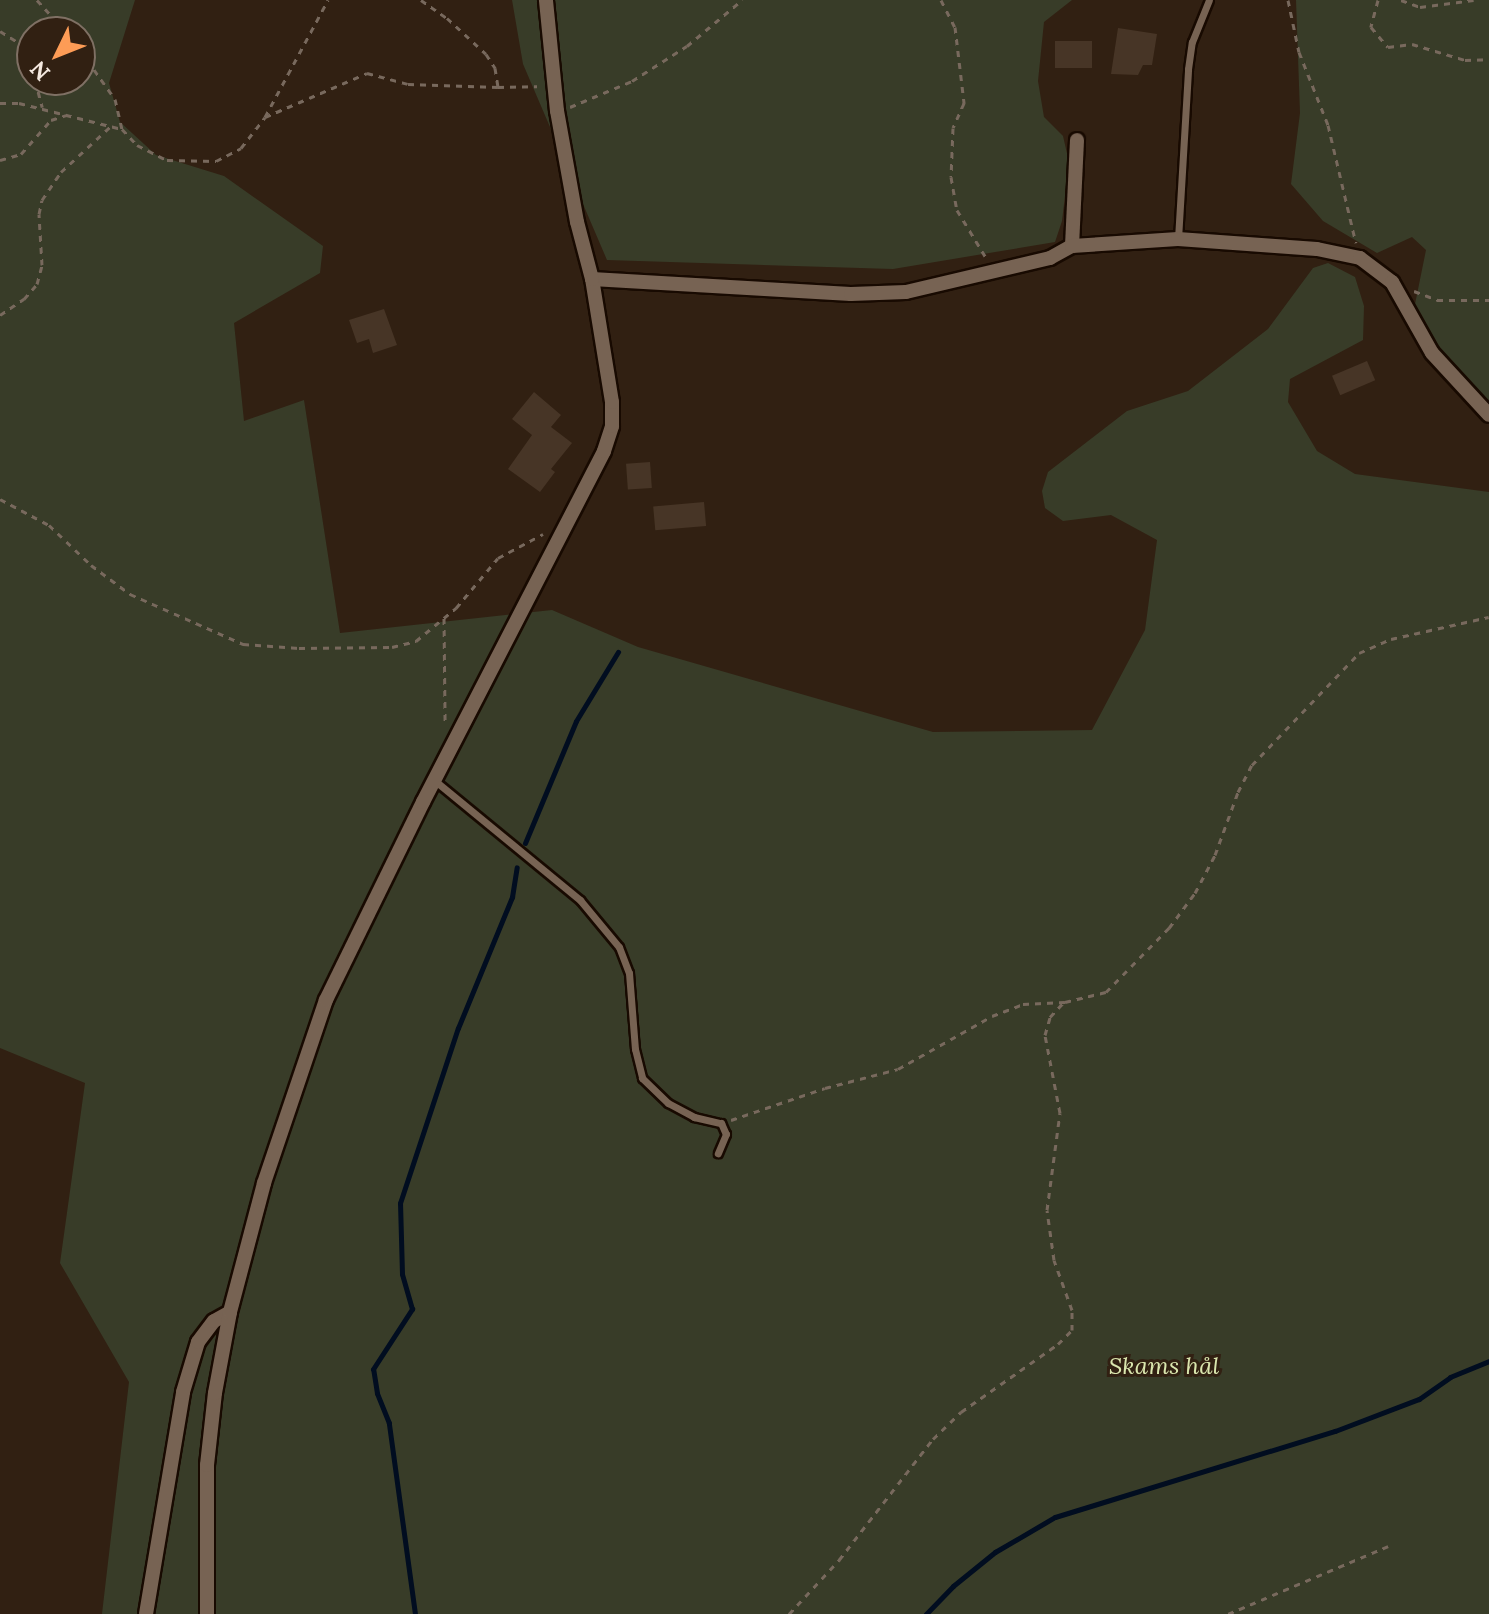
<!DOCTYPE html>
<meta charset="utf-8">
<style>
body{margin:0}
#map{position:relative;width:1489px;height:1614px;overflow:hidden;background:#312012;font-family:Lora,serif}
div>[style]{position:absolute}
.green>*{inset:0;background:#383c28}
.stream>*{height:5px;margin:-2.5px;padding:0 2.5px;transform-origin:2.5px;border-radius:2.5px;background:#010d20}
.building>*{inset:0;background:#473526;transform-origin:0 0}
.path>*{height:3px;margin-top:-1.5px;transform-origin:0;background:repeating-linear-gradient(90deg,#78695d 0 6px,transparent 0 12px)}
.roads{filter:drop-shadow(2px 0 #180a01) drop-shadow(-2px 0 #180a01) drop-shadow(0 2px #180a01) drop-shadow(0 -2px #180a01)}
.service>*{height:7px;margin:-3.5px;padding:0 3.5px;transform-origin:3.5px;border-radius:3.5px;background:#776353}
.minor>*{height:14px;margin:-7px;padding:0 7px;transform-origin:7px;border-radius:7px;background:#776353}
span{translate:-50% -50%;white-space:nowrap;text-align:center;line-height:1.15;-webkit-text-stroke:6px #312012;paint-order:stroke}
.park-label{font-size:24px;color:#dae6ae;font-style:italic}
.north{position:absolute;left:16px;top:16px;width:80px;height:80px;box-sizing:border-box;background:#312012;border:2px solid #7f7064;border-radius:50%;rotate:227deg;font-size:22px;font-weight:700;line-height:32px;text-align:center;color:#f4e8df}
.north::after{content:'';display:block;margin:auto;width:28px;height:36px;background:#fd9c56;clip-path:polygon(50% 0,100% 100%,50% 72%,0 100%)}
</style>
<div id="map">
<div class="green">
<div style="clip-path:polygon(evenodd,0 0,135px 0,109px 83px,120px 122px,156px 155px,224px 176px,323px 246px,320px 273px,234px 323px,244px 421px,304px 400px,340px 633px,552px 610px,638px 647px,933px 732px,1092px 730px,1145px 630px,1157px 540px,1111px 515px,1063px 521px,1045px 508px,1042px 491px,1048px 472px,1127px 411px,1188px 391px,1268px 329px,1313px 268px,1328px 263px,1355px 277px,1364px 306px,1363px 340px,1290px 379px,1288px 402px,1317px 451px,1355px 474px,1489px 492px,1489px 1614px,102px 1614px,129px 1382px,60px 1263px,85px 1083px,0 1048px,0 0,32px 32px,80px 32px,80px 80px,32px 80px,32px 32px)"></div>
<div style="clip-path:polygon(512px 0,1072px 0,1044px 22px,1038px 81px,1044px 117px,1063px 136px,1069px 162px,1062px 221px,1055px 242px,893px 269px,607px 260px,523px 64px)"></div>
<div style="clip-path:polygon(1296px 0,1489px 0,1489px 416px,1413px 314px,1426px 250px,1412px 237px,1377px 253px,1323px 221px,1291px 184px,1300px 113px)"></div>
</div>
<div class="stream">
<div style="left:525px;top:843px;width:132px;rotate:-67.3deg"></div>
<div style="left:576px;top:721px;width:81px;rotate:-58.7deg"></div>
<div style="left:415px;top:1614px;width:193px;rotate:-97.8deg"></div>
<div style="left:389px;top:1423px;width:32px;rotate:-112deg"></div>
<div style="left:377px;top:1393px;width:24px;rotate:-99deg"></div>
<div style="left:373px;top:1369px;width:72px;rotate:-57deg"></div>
<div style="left:412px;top:1309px;width:36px;rotate:-106deg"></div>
<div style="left:402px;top:1274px;width:71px;rotate:-91.6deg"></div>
<div style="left:400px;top:1203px;width:184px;rotate:-71.7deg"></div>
<div style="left:458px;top:1028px;width:142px;rotate:-67.6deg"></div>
<div style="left:512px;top:897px;width:30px;rotate:-81deg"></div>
<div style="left:926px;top:1614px;width:39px;rotate:-46deg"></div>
<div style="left:953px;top:1586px;width:54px;rotate:-39deg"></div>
<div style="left:995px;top:1552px;width:69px;rotate:-30.3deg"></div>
<div style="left:1055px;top:1517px;width:293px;rotate:-17.1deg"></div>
<div style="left:1335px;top:1431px;width:90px;rotate:-20.9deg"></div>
<div style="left:1419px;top:1399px;width:38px;rotate:-35deg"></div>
<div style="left:1450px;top:1377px;width:42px;rotate:-22.3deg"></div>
</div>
<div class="building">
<div style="clip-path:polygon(1118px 28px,1157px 34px,1152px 65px,1143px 65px,1138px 75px,1111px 74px)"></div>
<div style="left:1055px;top:41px;width:37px;height:27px"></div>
<div style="clip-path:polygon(384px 309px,397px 345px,373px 353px,369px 339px,357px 343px,349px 320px)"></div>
<div style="left:1367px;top:361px;width:21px;height:38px;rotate:67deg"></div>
<div style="clip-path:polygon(534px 392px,561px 415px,551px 427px,572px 443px,551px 469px,555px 472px,540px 492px,508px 469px,532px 435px,512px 419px)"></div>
<div style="left:650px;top:462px;width:26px;height:24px;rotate:86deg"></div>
<div style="left:704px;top:502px;width:24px;height:51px;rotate:85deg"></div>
</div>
<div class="path">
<div style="left:37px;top:0;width:43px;rotate:47.8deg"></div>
<div style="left:421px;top:0;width:32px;rotate:35deg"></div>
<div style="left:447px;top:18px;width:53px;rotate:42.7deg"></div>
<div style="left:486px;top:54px;width:17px;rotate:57deg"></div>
<div style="left:495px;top:68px;width:19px;rotate:81deg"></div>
<div style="left:498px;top:87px;width:39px;rotate:-1deg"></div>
<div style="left:941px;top:0;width:30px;rotate:63deg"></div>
<div style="left:955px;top:27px;width:77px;rotate:83.2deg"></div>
<div style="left:964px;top:103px;width:27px;rotate:114deg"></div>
<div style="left:953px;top:128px;width:49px;rotate:92.3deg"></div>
<div style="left:951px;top:177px;width:34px;rotate:80deg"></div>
<div style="left:957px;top:210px;width:54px;rotate:58.7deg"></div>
<div style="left:1288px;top:0;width:53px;rotate:78.1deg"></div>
<div style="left:1299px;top:52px;width:79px;rotate:68.3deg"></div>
<div style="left:1328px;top:125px;width:121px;rotate:76.7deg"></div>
<div style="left:1378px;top:0;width:28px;rotate:105deg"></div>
<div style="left:1371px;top:27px;width:26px;rotate:50deg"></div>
<div style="left:1388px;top:47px;width:24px;rotate:-7deg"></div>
<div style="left:1412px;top:44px;width:55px;rotate:16.8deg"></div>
<div style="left:1465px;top:60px;width:24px;rotate:-2deg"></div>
<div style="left:1401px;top:0;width:20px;rotate:20deg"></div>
<div style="left:1420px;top:7px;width:54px;rotate:-7.4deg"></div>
<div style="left:0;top:31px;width:32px;rotate:32deg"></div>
<div style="left:27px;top:48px;width:9px;rotate:58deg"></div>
<div style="left:80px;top:50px;width:60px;rotate:54.5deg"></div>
<div style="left:115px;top:99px;width:31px;rotate:77deg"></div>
<div style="left:122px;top:129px;width:22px;rotate:47deg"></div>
<div style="left:137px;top:145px;width:34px;rotate:27deg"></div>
<div style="left:167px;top:160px;width:49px;rotate:1.2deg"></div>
<div style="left:216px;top:161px;width:28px;rotate:-27deg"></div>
<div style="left:241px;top:148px;width:39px;rotate:-52deg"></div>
<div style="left:265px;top:117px;width:133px;rotate:-61.7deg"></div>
<div style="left:35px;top:80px;width:28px;rotate:75deg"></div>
<div style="left:0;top:103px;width:19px"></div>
<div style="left:19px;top:103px;width:106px;rotate:14.2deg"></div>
<div style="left:570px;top:107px;width:67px;rotate:-22.8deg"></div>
<div style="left:632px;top:81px;width:65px;rotate:-32.5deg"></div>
<div style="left:687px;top:46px;width:72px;rotate:-39.9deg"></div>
<div style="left:265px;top:117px;width:111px;rotate:-23.3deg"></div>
<div style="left:367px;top:73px;width:42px;rotate:15deg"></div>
<div style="left:408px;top:84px;width:90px;rotate:1.9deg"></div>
<div style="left:0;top:160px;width:22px;rotate:-16deg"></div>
<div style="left:21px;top:154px;width:45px;rotate:-48.6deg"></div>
<div style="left:51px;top:120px;width:16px;rotate:-18deg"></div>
<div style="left:1414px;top:291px;width:25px;rotate:21deg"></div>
<div style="left:1437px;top:300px;width:52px"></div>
<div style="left:0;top:315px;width:29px;rotate:-34deg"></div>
<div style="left:24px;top:299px;width:20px;rotate:-49deg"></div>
<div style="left:37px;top:284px;width:20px;rotate:-75deg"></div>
<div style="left:42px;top:265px;width:51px;rotate:-93.4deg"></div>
<div style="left:39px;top:214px;width:14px;rotate:-78deg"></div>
<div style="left:42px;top:200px;width:34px;rotate:-56deg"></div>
<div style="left:61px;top:172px;width:68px;rotate:-42.6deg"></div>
<div style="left:0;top:499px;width:55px;rotate:28deg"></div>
<div style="left:49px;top:525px;width:58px;rotate:43.6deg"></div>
<div style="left:91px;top:565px;width:49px;rotate:36.6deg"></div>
<div style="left:130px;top:594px;width:124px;rotate:23.9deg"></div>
<div style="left:243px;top:644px;width:56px;rotate:4.1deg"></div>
<div style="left:299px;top:648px;width:93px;rotate:-0.6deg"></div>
<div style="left:392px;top:647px;width:25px;rotate:-14deg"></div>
<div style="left:416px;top:641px;width:52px;rotate:-39.5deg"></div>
<div style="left:456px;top:608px;width:65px;rotate:-50deg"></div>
<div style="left:498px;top:558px;width:51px;rotate:-28.1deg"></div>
<div style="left:444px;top:618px;width:104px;rotate:89.4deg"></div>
<div style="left:731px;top:1120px;width:99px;rotate:-18.8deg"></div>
<div style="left:825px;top:1088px;width:75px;rotate:-14.6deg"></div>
<div style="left:898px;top:1069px;width:108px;rotate:-29.4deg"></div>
<div style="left:992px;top:1016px;width:33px;rotate:-21deg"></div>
<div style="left:1023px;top:1004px;width:42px;rotate:-2.7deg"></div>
<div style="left:1065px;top:1002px;width:42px;rotate:-13.7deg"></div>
<div style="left:1106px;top:992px;width:90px;rotate:-45.5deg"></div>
<div style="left:1169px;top:928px;width:44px;rotate:-53.4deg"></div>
<div style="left:1195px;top:893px;width:43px;rotate:-62.2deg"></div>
<div style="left:1215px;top:855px;width:67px;rotate:-69.9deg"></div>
<div style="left:1238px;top:792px;width:30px;rotate:-63deg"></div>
<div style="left:1252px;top:765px;width:155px;rotate:-46.3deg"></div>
<div style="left:1359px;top:653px;width:35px;rotate:-24deg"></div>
<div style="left:1391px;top:639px;width:100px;rotate:-12.7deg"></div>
<div style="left:789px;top:1614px;width:74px;rotate:-47.2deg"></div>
<div style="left:839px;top:1560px;width:153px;rotate:-52.2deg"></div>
<div style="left:933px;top:1439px;width:39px;rotate:-44deg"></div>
<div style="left:961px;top:1412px;width:118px;rotate:-35deg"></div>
<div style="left:1058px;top:1344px;width:20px;rotate:-45deg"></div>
<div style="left:1072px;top:1330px;width:20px;rotate:-90deg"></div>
<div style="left:1072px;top:1310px;width:53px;rotate:-109.8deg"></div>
<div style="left:1054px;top:1260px;width:50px;rotate:-98deg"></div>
<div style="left:1047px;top:1210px;width:98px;rotate:-82.4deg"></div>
<div style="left:1060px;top:1113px;width:79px;rotate:-100.9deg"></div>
<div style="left:1045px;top:1035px;width:19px;rotate:-74deg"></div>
<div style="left:1050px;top:1017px;width:21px;rotate:-47deg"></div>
<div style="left:1228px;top:1614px;width:174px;rotate:-23deg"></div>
</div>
<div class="roads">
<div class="service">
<div style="left:1178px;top:239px;width:170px;rotate:-86.6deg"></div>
<div style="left:1188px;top:69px;width:27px;rotate:-82deg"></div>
<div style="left:1192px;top:42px;width:45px;rotate:-68deg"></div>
<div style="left:434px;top:780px;width:189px;rotate:39.4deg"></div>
<div style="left:580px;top:900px;width:61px;rotate:50.3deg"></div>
<div style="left:619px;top:947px;width:28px;rotate:69deg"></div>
<div style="left:629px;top:973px;width:76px;rotate:85.5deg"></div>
<div style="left:635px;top:1049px;width:30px;rotate:76deg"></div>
<div style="left:642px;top:1078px;width:36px;rotate:44deg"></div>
<div style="left:668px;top:1103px;width:30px;rotate:28deg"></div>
<div style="left:694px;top:1117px;width:28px;rotate:13deg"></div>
<div style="left:721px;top:1123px;width:12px;rotate:66deg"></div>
<div style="left:726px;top:1134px;width:21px;rotate:113deg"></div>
</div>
<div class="minor">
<div style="left:1072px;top:246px;width:106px;rotate:-87.3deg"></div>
<div style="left:592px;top:279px;width:259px;rotate:3.3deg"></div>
<div style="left:851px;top:294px;width:55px;rotate:-2.1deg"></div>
<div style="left:906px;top:292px;width:148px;rotate:-13.3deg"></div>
<div style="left:1050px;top:258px;width:25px;rotate:-29deg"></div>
<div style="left:1072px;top:246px;width:106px;rotate:-3.8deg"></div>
<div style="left:1178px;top:239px;width:139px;rotate:4.1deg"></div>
<div style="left:1317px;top:249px;width:44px;rotate:11.8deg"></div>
<div style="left:1360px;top:258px;width:40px;rotate:37deg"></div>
<div style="left:1392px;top:282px;width:81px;rotate:60.6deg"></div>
<div style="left:1432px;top:353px;width:84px;rotate:47.4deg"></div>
<div style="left:146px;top:1614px;width:225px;rotate:-80.5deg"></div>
<div style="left:183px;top:1392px;width:52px;rotate:-73.3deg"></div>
<div style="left:198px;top:1342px;width:26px;rotate:-53deg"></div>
<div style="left:214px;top:1321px;width:18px;rotate:-29deg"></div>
<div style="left:207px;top:1614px;width:149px;rotate:-90deg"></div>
<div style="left:207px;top:1465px;width:72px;rotate:-83.7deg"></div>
<div style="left:215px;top:1393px;width:82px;rotate:-79.5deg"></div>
<div style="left:230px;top:1312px;width:133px;rotate:-75.2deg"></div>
<div style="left:264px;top:1183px;width:193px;rotate:-71.3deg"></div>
<div style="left:326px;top:1000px;width:220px;rotate:-63.9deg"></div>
<div style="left:423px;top:802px;width:395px;rotate:-62.7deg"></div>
<div style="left:604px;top:451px;width:26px;rotate:-72deg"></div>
<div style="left:612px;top:426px;width:24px;rotate:-90deg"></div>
<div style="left:612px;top:402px;width:125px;rotate:-99.2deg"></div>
<div style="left:592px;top:279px;width:59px;rotate:-104.7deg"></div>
<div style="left:577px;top:222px;width:113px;rotate:-100.2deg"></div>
<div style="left:557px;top:111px;width:112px;rotate:-95.7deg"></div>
</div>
</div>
<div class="park-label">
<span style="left:1164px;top:1366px">Skams hål</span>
</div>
<div class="north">N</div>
</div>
